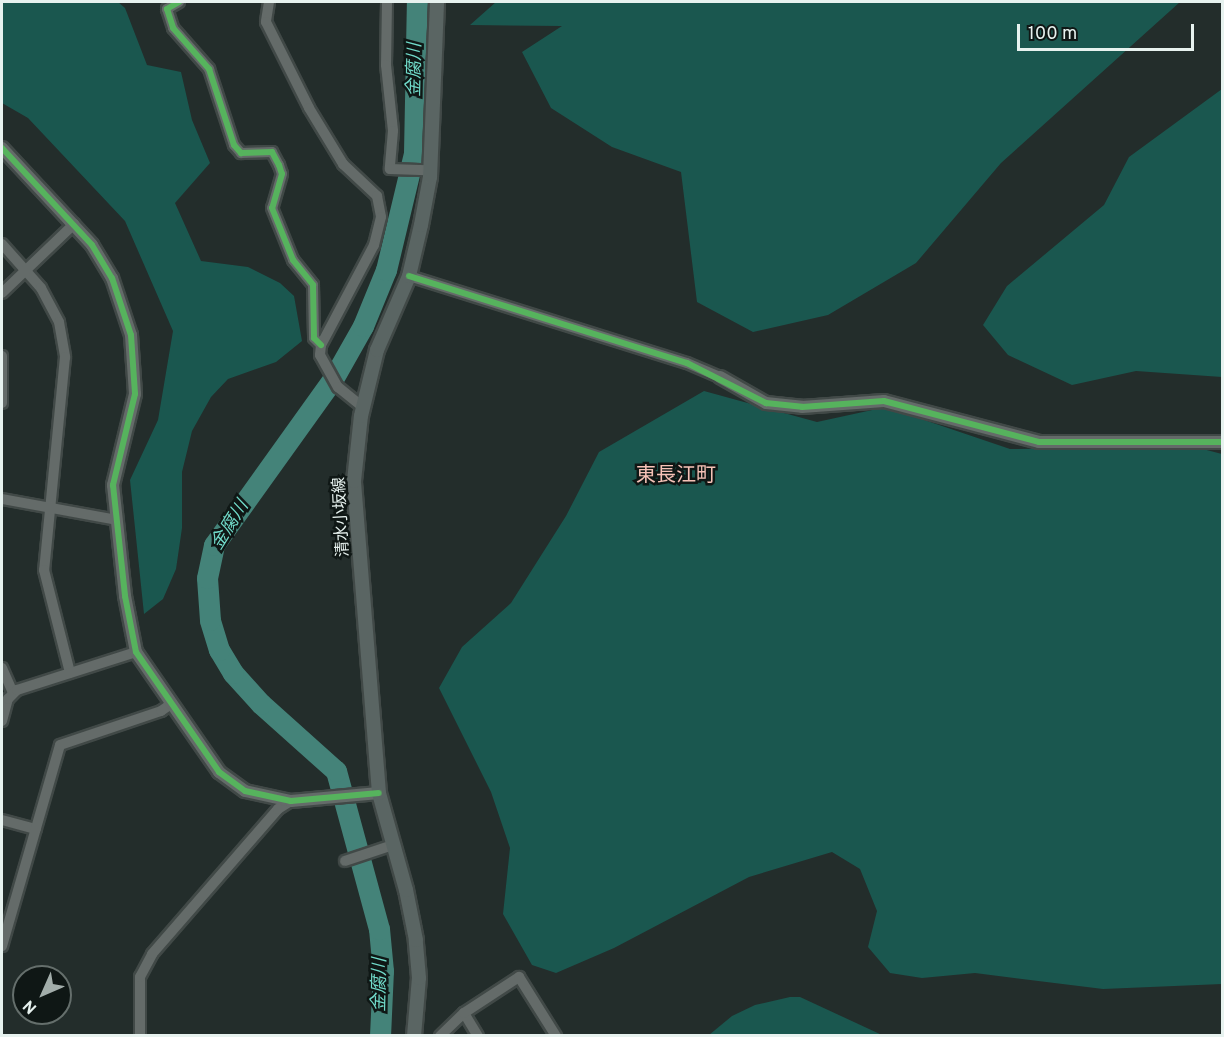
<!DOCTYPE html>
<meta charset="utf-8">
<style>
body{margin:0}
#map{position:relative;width:1224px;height:1037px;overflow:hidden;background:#232d2b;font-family:Overpass,"Noto Sans JP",sans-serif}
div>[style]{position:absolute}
.green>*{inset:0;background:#1a574f}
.river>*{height:21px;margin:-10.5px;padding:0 10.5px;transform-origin:10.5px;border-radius:10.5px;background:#448379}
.roads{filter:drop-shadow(2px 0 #414947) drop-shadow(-2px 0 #414947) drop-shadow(0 2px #414947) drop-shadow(0 -2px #414947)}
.minor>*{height:10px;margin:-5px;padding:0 5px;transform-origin:5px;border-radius:5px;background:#646b69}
.tertiary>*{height:12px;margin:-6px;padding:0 6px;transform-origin:6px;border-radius:6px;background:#646b69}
.secondary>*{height:14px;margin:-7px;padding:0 7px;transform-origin:7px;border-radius:7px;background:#5a6563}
.cycleway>*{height:6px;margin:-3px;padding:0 3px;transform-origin:3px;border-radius:3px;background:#56b35d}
span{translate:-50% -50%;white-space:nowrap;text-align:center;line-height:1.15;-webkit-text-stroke:5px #0f1715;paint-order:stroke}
.street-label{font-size:16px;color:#e7f2ef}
.water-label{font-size:18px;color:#71dbca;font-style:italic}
.quarter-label{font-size:20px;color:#f5c2b7}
.frame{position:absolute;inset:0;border:3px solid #e7f2ef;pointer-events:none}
.north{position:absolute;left:12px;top:965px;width:60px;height:60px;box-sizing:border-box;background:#0f1715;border:2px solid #656f6c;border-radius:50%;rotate:225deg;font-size:16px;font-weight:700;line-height:24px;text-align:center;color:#e7f2ef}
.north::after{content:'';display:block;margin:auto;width:21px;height:27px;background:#a2adaa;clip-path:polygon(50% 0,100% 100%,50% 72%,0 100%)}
.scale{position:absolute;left:1017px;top:24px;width:177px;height:27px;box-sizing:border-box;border:3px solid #e7f2ef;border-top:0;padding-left:8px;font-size:18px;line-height:21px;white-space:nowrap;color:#e7f2ef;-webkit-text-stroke:4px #0f1715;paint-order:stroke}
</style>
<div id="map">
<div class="green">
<div style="clip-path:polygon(2px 2px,118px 2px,125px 8px,147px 65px,181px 72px,192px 120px,210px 163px,175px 203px,201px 261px,248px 267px,280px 283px,294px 296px,302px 341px,276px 362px,228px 379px,211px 397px,192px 431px,182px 472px,182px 528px,176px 569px,163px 599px,144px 614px,130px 480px,158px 420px,173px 331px,125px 221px,28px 118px,2px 103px)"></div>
<div style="clip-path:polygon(496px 2px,1180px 2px,1001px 163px,916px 263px,828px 315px,753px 332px,697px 302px,681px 172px,612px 147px,551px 108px,522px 52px,562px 26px,470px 25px)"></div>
<div style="clip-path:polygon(1222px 89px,1222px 377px,1136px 371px,1072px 385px,1008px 355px,983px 325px,1007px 286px,1104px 205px,1129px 157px)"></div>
<div style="clip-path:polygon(704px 391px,817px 422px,886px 407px,1010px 449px,1195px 447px,1222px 454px,1222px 984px,1103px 989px,975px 973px,922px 978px,890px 973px,868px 947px,877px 911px,860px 869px,832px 852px,749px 877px,614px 948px,556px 973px,532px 965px,503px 914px,510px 848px,491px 792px,439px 688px,462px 647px,511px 603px,566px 516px,599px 452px)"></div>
<div style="clip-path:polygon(790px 997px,800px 997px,882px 1035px,709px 1035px,732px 1016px,755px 1005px)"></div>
</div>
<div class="river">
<div style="left:380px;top:1036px;width:65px;rotate:-87.4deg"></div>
<div style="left:383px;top:971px;width:42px;rotate:-95.4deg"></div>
<div style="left:379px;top:929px;width:164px;rotate:-105.2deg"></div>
<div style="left:336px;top:771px;width:101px;rotate:-138.2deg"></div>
<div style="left:261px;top:704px;width:42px;rotate:-132.1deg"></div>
<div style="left:233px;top:673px;width:27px;rotate:-121deg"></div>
<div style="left:219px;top:650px;width:31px;rotate:-107deg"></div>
<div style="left:210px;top:620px;width:42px;rotate:-94.1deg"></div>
<div style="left:207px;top:578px;width:34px;rotate:-78deg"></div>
<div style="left:214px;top:545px;width:204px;rotate:-54.4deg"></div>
<div style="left:333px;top:379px;width:61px;rotate:-60.5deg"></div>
<div style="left:363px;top:326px;width:61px;rotate:-67.7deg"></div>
<div style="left:386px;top:270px;width:120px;rotate:-76.5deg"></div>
<div style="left:414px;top:153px;width:151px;rotate:-88.9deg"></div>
</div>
<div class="roads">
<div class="minor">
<div style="left:179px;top:2px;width:14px;rotate:150deg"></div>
<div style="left:167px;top:9px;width:20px;rotate:72deg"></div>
<div style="left:173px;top:28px;width:55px;rotate:48.7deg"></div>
<div style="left:209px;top:69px;width:80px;rotate:71.8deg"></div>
<div style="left:234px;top:145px;width:11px;rotate:49deg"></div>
<div style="left:241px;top:153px;width:31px;rotate:-2deg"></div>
<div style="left:272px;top:152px;width:15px;rotate:62deg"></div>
<div style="left:279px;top:165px;width:9px;rotate:72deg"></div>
<div style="left:282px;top:174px;width:35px;rotate:106deg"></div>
<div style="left:272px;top:208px;width:56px;rotate:68deg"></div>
<div style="left:293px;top:260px;width:32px;rotate:51deg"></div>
<div style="left:313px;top:285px;width:53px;rotate:88.9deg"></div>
<div style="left:314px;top:338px;width:10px;rotate:45deg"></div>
<div style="left:269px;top:2px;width:20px;rotate:99deg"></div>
<div style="left:266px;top:22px;width:96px;rotate:63.4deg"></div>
<div style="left:309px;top:108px;width:66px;rotate:58.7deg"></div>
<div style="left:343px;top:164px;width:47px;rotate:43.3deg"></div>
<div style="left:377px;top:196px;width:21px;rotate:79deg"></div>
<div style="left:381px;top:217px;width:29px;rotate:104deg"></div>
<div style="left:374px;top:245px;width:113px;rotate:117.9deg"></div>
<div style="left:321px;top:345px;width:10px;rotate:96deg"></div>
<div style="left:320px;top:355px;width:37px;rotate:61deg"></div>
<div style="left:338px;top:387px;width:32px;rotate:39deg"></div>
<div style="left:387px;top:2px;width:63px;rotate:90.9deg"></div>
<div style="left:386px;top:65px;width:66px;rotate:83.9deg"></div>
<div style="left:393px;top:131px;width:38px;rotate:95deg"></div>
<div style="left:390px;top:169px;width:37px;rotate:2deg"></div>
<div style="left:427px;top:170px;width:8px;rotate:67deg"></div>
<div style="left:2px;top:244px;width:59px;rotate:48.4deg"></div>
<div style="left:41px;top:288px;width:38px;rotate:62deg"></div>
<div style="left:59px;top:322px;width:36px;rotate:80deg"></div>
<div style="left:65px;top:357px;width:214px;rotate:95.6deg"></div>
<div style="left:44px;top:570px;width:106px;rotate:75.8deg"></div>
<div style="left:409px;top:276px;width:291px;rotate:17.4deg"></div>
<div style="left:687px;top:363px;width:36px;rotate:23deg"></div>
<div style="left:2px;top:293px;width:100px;rotate:-43.8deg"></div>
<div style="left:2px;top:356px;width:47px;rotate:90deg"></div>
<div style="left:2px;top:499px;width:117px;rotate:10.3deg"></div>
<div style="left:2px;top:668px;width:27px;rotate:66deg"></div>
<div style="left:2px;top:721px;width:23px;rotate:-75deg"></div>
<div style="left:8px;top:699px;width:13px;rotate:-45deg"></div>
<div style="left:17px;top:690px;width:125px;rotate:-17.7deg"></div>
<div style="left:2px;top:820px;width:35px;rotate:15deg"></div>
<div style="left:345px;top:861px;width:51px;rotate:-18.4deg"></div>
<div style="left:2px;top:946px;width:209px;rotate:-73.9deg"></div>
<div style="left:60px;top:745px;width:107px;rotate:-18.6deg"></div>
<div style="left:161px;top:711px;width:12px;rotate:-35deg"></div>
<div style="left:464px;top:1013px;width:27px;rotate:59deg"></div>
<div style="left:140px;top:1036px;width:59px;rotate:-90deg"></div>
<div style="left:140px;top:977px;width:26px;rotate:-62deg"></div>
<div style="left:152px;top:954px;width:192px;rotate:-49deg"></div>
<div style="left:278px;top:809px;width:15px;rotate:-32deg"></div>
<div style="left:440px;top:1036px;width:33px;rotate:-44deg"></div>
<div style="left:464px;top:1013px;width:66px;rotate:-33.2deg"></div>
<div style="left:519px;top:977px;width:70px;rotate:57.9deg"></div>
</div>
<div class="tertiary">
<div style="left:2px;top:148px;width:132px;rotate:47.1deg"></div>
<div style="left:92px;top:245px;width:39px;rotate:59deg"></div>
<div style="left:112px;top:278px;width:60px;rotate:71.6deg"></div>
<div style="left:131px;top:335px;width:59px;rotate:86.1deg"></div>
<div style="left:135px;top:394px;width:94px;rotate:103.6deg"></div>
<div style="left:113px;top:485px;width:112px;rotate:83.8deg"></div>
<div style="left:125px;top:596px;width:57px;rotate:78.9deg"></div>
<div style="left:136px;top:652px;width:146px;rotate:55.3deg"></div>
<div style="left:219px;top:772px;width:32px;rotate:36deg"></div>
<div style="left:245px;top:791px;width:47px;rotate:12.3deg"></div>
<div style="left:291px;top:801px;width:88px;rotate:-5.2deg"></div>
<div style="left:720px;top:377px;width:53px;rotate:29.5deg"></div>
<div style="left:766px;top:403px;width:36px;rotate:6deg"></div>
<div style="left:802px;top:407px;width:82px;rotate:-4.2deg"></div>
<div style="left:884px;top:401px;width:160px;rotate:14.8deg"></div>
<div style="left:1039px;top:442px;width:183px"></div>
</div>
<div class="secondary">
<div style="left:414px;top:1036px;width:58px;rotate:-85.1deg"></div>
<div style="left:419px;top:978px;width:38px;rotate:-95deg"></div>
<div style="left:416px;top:940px;width:51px;rotate:-101.3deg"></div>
<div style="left:406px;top:890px;width:101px;rotate:-105.6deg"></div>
<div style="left:379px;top:793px;width:313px;rotate:-94.6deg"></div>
<div style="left:354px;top:481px;width:65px;rotate:-83.9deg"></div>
<div style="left:361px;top:416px;width:68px;rotate:-76.4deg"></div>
<div style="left:377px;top:350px;width:81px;rotate:-66.6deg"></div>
<div style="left:409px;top:276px;width:52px;rotate:-76.8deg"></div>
<div style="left:421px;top:225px;width:49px;rotate:-79.4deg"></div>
<div style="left:430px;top:177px;width:175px;rotate:-87.7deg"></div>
</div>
</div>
<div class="cycleway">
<div style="left:179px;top:2px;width:14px;rotate:150deg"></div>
<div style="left:167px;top:9px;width:20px;rotate:72deg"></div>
<div style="left:173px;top:28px;width:55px;rotate:48.7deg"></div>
<div style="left:209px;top:69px;width:80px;rotate:71.8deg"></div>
<div style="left:234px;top:145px;width:11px;rotate:49deg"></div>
<div style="left:241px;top:153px;width:31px;rotate:-2deg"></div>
<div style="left:272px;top:152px;width:15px;rotate:62deg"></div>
<div style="left:279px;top:165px;width:9px;rotate:72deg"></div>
<div style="left:282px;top:174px;width:35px;rotate:106deg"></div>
<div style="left:272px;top:208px;width:56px;rotate:68deg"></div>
<div style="left:293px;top:260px;width:32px;rotate:51deg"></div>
<div style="left:313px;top:285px;width:53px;rotate:88.9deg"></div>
<div style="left:314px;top:338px;width:10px;rotate:45deg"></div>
<div style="left:2px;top:148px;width:132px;rotate:47.1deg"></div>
<div style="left:92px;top:245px;width:39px;rotate:59deg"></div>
<div style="left:112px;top:278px;width:60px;rotate:71.6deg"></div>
<div style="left:131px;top:335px;width:59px;rotate:86.1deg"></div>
<div style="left:135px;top:394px;width:94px;rotate:103.6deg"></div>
<div style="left:113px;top:485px;width:112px;rotate:83.8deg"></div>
<div style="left:125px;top:596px;width:57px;rotate:78.9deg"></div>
<div style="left:136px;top:652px;width:146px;rotate:55.3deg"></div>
<div style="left:219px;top:772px;width:32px;rotate:36deg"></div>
<div style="left:245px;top:791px;width:47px;rotate:12.3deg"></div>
<div style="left:291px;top:801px;width:88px;rotate:-5.2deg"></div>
<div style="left:409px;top:276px;width:291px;rotate:17.4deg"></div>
<div style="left:687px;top:363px;width:89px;rotate:26.9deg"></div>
<div style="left:766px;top:403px;width:36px;rotate:6deg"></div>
<div style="left:802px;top:407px;width:82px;rotate:-4.2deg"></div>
<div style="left:884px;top:401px;width:160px;rotate:14.8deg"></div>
<div style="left:1039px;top:442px;width:183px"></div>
</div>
<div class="street-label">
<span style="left:342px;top:517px;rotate:-93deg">清水小坂線</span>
</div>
<div class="water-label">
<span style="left:416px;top:70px;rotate:-89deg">金腐川</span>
<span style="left:231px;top:526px;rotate:-58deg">金腐川</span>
<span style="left:381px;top:985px;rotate:-89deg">金腐川</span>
</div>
<div class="quarter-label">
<span style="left:676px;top:476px">東長江町</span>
</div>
<div class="frame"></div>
<div class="north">N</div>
<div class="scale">100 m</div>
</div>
